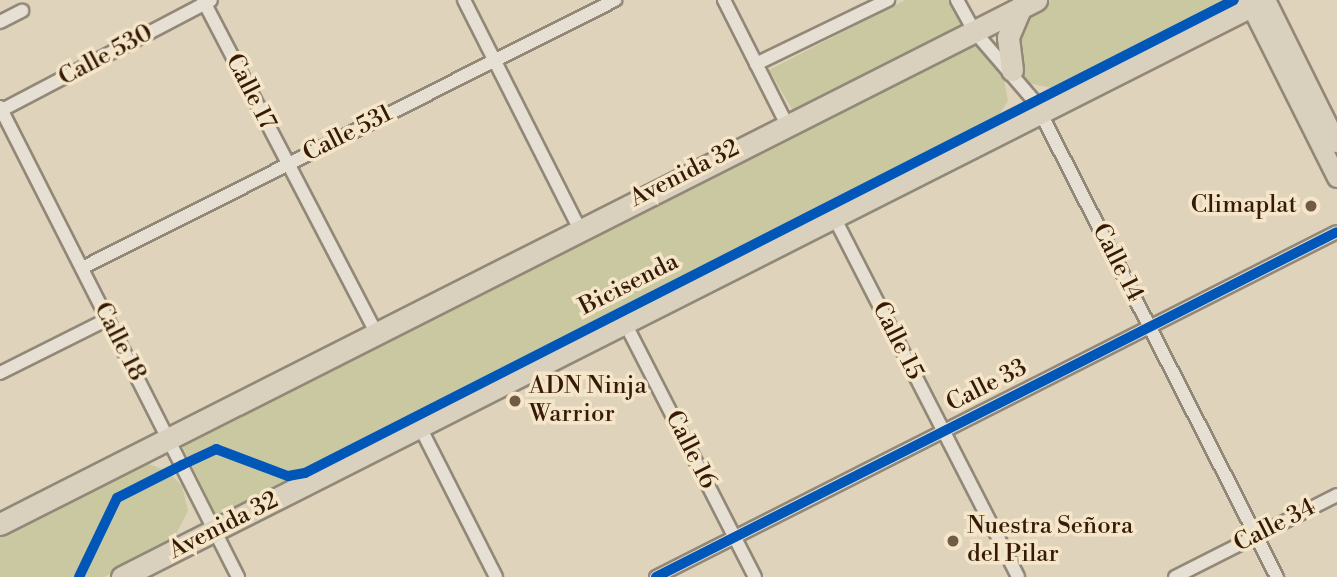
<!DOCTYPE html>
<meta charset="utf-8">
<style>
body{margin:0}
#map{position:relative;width:1337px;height:577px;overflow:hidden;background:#e0d3bb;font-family:"Libre Bodoni",serif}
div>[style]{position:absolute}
.green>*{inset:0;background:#c9c8a1}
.roads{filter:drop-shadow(2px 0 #928878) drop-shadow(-2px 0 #928878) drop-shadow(0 2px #928878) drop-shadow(0 -2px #928878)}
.street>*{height:12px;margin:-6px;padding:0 6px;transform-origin:6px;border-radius:6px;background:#e6dfd3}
.primary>*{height:18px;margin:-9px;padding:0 9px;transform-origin:9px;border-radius:9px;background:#dad0be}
.highway>*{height:21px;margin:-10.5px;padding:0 10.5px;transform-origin:10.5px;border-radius:10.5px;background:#dad0be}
.cycleway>*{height:10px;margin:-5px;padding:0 5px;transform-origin:5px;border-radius:5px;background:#0057b8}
.dots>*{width:19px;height:19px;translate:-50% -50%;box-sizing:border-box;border:4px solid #f5e6c9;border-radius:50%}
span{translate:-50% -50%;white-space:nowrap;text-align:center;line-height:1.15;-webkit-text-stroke:7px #f5e6c9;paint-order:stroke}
.street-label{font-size:24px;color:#351a07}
.poi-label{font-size:24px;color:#351a07}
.right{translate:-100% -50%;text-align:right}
.left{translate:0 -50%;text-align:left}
</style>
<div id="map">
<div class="green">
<div style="clip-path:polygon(905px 0,949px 0,964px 25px,793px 111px,769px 70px)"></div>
<div style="clip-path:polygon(1051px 0,1237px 0,1237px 1px,1066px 91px,1028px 83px,1011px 57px,1024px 14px)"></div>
<div style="clip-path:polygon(971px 37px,1003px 74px,1008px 101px,993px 124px,218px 519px,180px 441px)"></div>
<div style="clip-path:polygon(146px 463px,168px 471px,182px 486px,188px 511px,172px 542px,104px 577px,0 577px,0 532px,128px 466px)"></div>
</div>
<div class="roads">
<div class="street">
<div style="left:203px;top:0;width:375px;rotate:62.5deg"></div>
<div style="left:464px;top:0;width:255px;rotate:63.2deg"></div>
<div style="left:724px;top:0;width:138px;rotate:63.2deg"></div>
<div style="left:957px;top:0;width:35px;rotate:61deg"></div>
<div style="left:974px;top:31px;width:94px;rotate:49.3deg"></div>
<div style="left:1035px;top:102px;width:533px;rotate:63deg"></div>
<div style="left:0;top:22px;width:25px;rotate:-27deg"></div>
<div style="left:756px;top:64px;width:147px;rotate:-25.9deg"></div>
<div style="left:0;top:107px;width:527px;rotate:63.14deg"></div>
<div style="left:0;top:111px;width:238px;rotate:-27.7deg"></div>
<div style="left:834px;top:217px;width:404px;rotate:62.9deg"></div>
<div style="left:82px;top:268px;width:597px;rotate:-26.69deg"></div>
<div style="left:625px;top:323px;width:285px;rotate:62.9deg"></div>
<div style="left:0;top:373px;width:121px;rotate:-26.6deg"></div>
<div style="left:420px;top:427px;width:168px;rotate:63.1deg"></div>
<div style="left:656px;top:577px;width:763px;rotate:-26.87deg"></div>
<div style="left:1175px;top:577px;width:182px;rotate:-26.8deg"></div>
</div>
<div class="primary">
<div style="left:1248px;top:0;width:199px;rotate:63.4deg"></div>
<div style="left:1266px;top:0;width:160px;rotate:63.6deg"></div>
</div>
<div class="highway">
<div style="left:1012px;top:70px;width:33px;rotate:-97deg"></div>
<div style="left:1008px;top:37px;width:33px;rotate:-67deg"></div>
<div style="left:0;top:524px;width:1161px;rotate:-26.83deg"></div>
<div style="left:122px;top:577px;width:1279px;rotate:-26.83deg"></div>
</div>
</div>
<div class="cycleway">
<div style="left:79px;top:577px;width:88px;rotate:-64.3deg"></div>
<div style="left:117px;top:498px;width:73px;rotate:-26.9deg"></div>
<div style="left:182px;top:465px;width:38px;rotate:-25deg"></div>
<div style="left:216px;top:449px;width:77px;rotate:20.6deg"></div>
<div style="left:288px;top:476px;width:17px;rotate:-10deg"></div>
<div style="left:305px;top:473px;width:1042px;rotate:-26.98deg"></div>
<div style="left:656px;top:577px;width:763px;rotate:-26.87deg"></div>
</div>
<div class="dots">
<div style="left:1311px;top:206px;background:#715b46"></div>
<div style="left:515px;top:401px;background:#715b46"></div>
<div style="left:953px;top:541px;background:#715b46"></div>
</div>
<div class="street-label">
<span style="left:106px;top:56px;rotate:-28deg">Calle 530</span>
<span style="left:250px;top:92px;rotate:63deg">Calle 17</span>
<span style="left:348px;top:134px;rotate:-27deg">Calle 531</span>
<span style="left:685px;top:174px;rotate:-27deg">Avenida 32</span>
<span style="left:1117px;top:263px;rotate:63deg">Calle 14</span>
<span style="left:629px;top:285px;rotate:-27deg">Bicisenda</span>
<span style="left:897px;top:341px;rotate:63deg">Calle 15</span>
<span style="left:119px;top:342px;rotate:63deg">Calle 18</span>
<span style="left:987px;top:386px;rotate:-27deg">Calle 33</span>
<span style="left:690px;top:450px;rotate:63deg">Calle 16</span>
<span style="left:224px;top:526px;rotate:-27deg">Avenida 32</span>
<span style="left:1275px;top:526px;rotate:-27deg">Calle 34</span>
</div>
<div class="poi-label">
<span class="right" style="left:1297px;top:206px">Climaplat</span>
<span class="left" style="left:529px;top:401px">ADN Ninja<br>Warrior</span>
<span class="left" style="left:967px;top:541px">Nuestra Señora<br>del Pilar</span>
</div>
</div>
